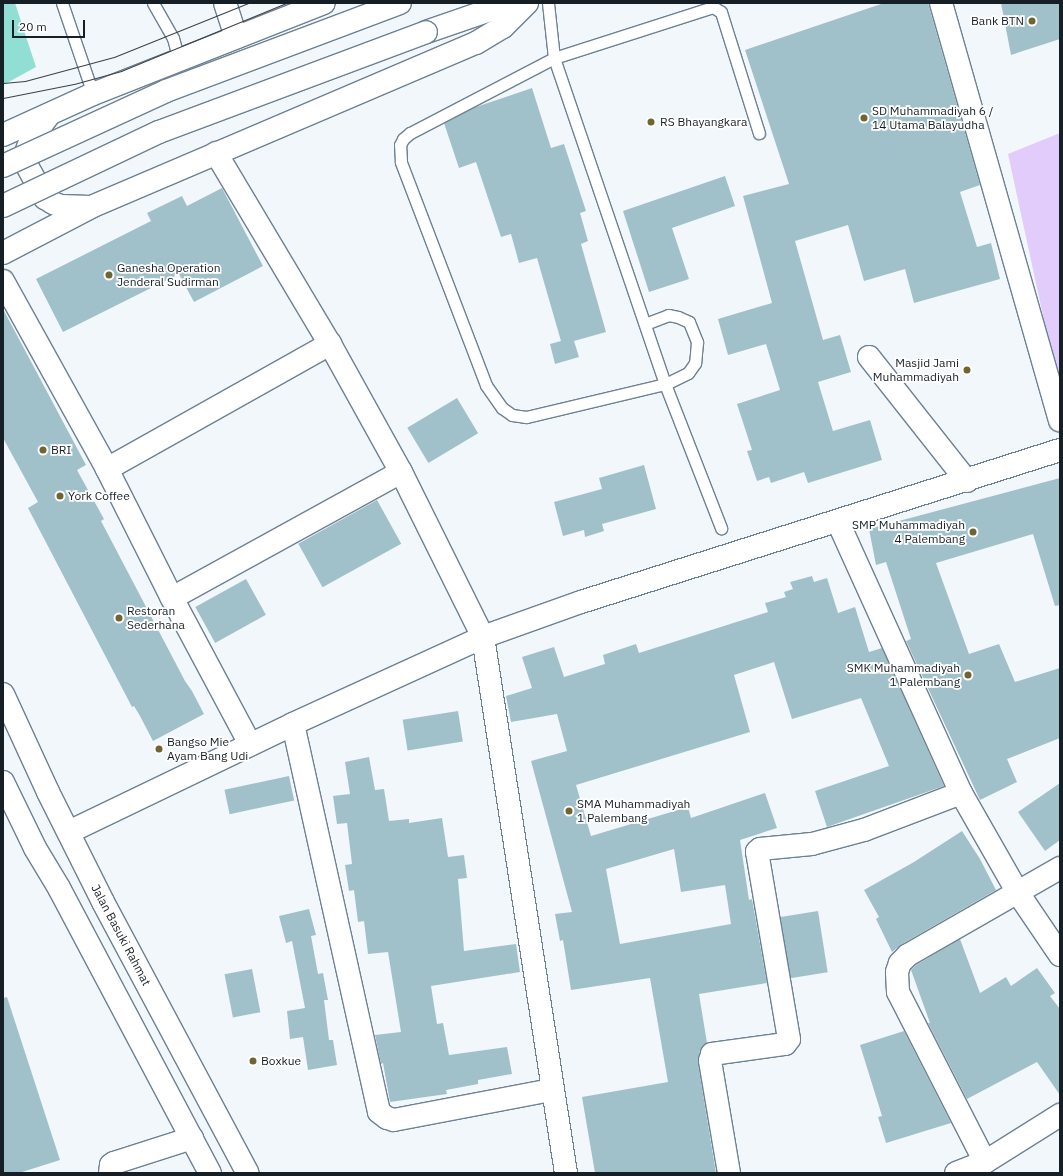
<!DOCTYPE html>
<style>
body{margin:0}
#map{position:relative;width:1063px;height:1176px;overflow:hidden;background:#f2f7fb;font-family:"IBM Plex Sans",sans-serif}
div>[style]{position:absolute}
.green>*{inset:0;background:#e1ccfb}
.water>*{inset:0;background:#91ded5}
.building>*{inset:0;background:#a1c1ca;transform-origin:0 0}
.roads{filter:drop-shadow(1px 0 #6d8194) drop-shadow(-1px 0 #6d8194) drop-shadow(0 1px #6d8194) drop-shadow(0 -1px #6d8194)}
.service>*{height:11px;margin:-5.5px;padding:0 5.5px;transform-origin:5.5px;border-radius:5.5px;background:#fff}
.minor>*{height:22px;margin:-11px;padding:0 11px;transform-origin:11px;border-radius:11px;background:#fff}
.trunk>*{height:22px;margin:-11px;padding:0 11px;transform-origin:11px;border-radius:11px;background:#fff}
.tram>*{height:1px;margin:-0.5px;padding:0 0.5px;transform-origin:0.5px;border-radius:0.5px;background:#3a4148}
.bridges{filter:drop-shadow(1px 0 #6d8194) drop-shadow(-1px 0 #6d8194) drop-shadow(0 1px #6d8194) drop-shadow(0 -1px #6d8194)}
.trunk-bridge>*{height:22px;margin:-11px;padding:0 11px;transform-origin:11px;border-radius:11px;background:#fff}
.dots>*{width:11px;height:11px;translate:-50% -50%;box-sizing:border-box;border:2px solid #fff;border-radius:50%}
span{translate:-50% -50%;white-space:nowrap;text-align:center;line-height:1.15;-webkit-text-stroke:3.5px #fff;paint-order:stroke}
.poi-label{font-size:12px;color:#171f26}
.right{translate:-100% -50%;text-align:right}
.left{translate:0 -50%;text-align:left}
.street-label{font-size:12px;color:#171f26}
.frame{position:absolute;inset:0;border:4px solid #171f26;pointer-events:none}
.scale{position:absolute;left:12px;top:20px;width:73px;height:18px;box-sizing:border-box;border:2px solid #171f26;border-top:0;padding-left:5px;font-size:12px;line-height:14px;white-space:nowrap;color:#171f26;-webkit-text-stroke:3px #fff;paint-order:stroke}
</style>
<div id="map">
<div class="green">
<div style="clip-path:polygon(1060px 133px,1060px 394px,1008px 154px)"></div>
</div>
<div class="water">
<div style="clip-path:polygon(3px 3px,15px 3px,36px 67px,3px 85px)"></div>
</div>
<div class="building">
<div style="clip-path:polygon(884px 3px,928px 3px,980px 185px,960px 192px,977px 247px,991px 243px,1000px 279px,914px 303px,905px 269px,864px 281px,848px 225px,795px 241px,823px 340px,840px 335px,851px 372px,818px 382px,833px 431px,870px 420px,882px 460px,808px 483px,804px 472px,771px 483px,769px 477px,757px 481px,747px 451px,752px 450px,737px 404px,780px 390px,766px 344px,728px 355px,718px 319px,772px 303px,743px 196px,789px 184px,745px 50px)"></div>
<div style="clip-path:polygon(1001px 3px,1060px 3px,1060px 39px,1011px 55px)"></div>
<div style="clip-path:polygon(532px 88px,551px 148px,564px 144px,586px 211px,580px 213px,588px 241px,581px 244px,606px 332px,574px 341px,579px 357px,555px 364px,550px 344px,561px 341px,537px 258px,519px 263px,511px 234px,501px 237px,476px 162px,459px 168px,444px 123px,473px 108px)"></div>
<div style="clip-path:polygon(725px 176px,735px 206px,672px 228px,689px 279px,649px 292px,623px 211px)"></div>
<div style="clip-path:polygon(222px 188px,263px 266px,194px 302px,179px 274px,63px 332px,36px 279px,151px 221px,147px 213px,182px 196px,187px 206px)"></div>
<div style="clip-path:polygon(3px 309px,86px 465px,77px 470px,104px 519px,101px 521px,185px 681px,192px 691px,204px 714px,153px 741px,140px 716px,134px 706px,132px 707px,28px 508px,38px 502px,3px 438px)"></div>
<div style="left:457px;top:398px;width:41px;height:58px;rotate:59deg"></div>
<div style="clip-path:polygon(644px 465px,656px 509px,602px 524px,604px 531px,585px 537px,584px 530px,563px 536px,554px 502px,602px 489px,599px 478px)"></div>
<div style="clip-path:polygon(1060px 478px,1060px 605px,1055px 606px,1033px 534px,936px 563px,969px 654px,999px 644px,1015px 682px,1060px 668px,1060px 738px,1007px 759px,1017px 782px,980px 800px,906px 641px,911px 639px,886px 562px,876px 565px,869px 529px)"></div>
<div style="left:377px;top:500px;width:50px;height:90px;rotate:61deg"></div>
<div style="clip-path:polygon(evenodd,812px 576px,814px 582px,827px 578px,838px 613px,855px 607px,869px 652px,882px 648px,944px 786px,827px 827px,815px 791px,889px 766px,861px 698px,792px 719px,774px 662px,734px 675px,750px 732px,576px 785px,591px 836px,688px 807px,691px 818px,765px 793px,777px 828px,740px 840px,749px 900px,752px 899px,767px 983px,699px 994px,707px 1043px,700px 1050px,698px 1063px,716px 1173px,595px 1173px,582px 1097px,668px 1082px,650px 978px,571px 990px,563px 940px,560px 941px,555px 914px,572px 912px,531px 761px,567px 751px,557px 714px,511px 722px,506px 696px,532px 688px,522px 657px,554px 647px,564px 677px,605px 664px,603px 655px,636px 644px,639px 653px,768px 612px,765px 603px,786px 597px,784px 592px,793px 589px,790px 582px,812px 576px,674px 849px,681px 892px,725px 885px,731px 924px,620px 944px,606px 869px,674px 849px)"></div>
<div style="left:246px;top:579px;width:41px;height:58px;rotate:61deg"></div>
<div style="left:458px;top:711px;width:31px;height:56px;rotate:81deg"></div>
<div style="clip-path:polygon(369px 757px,375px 790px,384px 789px,389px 821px,409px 819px,409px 823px,442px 818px,448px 857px,464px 855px,467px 878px,458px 879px,464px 951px,516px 944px,520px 972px,431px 986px,437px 1024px,443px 1023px,449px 1055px,507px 1047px,512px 1074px,478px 1080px,478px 1084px,446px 1090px,447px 1094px,390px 1102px,383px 1063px,381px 1064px,375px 1035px,401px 1032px,388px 952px,368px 954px,364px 921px,358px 922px,354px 890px,349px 891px,345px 865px,352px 864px,347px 823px,337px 824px,333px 796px,350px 794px,345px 762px)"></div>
<div style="left:289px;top:776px;width:25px;height:66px;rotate:78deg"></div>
<div style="clip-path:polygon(1060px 783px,1060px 840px,1045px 851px,1018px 812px)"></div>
<div style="clip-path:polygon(962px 831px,980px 859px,996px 890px,902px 944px,892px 952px,876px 919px,879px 917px,864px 890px,914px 862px)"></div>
<div style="clip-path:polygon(309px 909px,316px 935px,311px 936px,318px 974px,323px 973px,328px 1000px,324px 1000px,329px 1040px,333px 1040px,337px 1065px,308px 1070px,303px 1037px,290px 1039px,287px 1011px,305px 1008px,292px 941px,286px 943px,279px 916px)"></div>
<div style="left:818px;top:911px;width:62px;height:38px;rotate:81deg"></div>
<div style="clip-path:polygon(960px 939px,980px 993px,1006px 977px,1011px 986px,1037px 968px,1055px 993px,1050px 996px,1060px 1009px,1060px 1095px,1037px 1062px,967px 1099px,928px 1023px,930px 1023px,911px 970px,916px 965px)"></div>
<div style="left:252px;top:969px;width:44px;height:28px;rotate:79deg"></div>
<div style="clip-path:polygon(7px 997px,60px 1160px,19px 1173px,3px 1173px,3px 998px)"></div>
<div style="clip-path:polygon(904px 1031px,951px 1123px,886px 1143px,878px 1117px,882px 1116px,860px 1045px)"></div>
</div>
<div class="roads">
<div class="service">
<div style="left:62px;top:3px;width:96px;rotate:71.2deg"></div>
<div style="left:153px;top:3px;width:40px;rotate:60.3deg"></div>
<div style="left:173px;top:38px;width:23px;rotate:75deg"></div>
<div style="left:548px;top:3px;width:55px;rotate:83.8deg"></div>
<div style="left:554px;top:58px;width:344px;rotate:71.2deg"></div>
<div style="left:665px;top:384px;width:155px;rotate:68.7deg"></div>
<div style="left:645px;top:324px;width:25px;rotate:-21deg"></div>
<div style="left:668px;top:315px;width:10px;rotate:11deg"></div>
<div style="left:678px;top:317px;width:12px;rotate:24deg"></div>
<div style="left:689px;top:322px;width:22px;rotate:68deg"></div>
<div style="left:697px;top:342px;width:21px;rotate:95deg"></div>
<div style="left:695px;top:363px;width:12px;rotate:125deg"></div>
<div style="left:688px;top:373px;width:25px;rotate:154deg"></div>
<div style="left:665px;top:384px;width:143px;rotate:166.6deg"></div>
<div style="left:526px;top:417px;width:14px;rotate:-172deg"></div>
<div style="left:512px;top:415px;width:12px;rotate:-145deg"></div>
<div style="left:502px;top:408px;width:28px;rotate:-125deg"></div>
<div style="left:486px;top:385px;width:239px;rotate:-110.9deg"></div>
<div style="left:401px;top:162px;width:17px;rotate:-93deg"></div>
<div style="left:400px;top:145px;width:7px;rotate:-63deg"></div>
<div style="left:403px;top:139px;width:9px;rotate:-41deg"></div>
<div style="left:410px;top:133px;width:162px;rotate:-27.5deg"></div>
<div style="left:554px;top:58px;width:167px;rotate:-17.8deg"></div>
<div style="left:713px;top:7px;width:9px;rotate:32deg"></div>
<div style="left:721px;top:12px;width:127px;rotate:72.6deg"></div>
</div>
<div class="minor">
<div style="left:225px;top:3px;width:36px;rotate:72deg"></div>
<div style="left:941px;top:3px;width:434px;rotate:74.1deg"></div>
<div style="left:216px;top:153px;width:222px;rotate:59.2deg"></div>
<div style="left:330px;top:344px;width:146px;rotate:61deg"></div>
<div style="left:401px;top:472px;width:184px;rotate:63.6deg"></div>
<div style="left:483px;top:637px;width:542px;rotate:81.2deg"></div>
<div style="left:3px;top:281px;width:215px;rotate:61deg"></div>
<div style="left:107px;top:469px;width:144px;rotate:63.3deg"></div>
<div style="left:172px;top:598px;width:166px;rotate:61.9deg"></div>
<div style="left:869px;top:357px;width:158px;rotate:51.7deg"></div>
<div style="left:107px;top:469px;width:256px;rotate:-29.3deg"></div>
<div style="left:838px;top:522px;width:298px;rotate:65.6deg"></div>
<div style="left:961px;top:793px;width:115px;rotate:60.3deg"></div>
<div style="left:1018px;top:893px;width:75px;rotate:55.9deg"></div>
<div style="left:172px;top:598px;width:261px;rotate:-28.8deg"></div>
<div style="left:293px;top:724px;width:397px;rotate:77.5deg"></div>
<div style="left:379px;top:1112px;width:10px;rotate:37deg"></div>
<div style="left:387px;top:1118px;width:7px;rotate:16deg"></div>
<div style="left:394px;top:1120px;width:161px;rotate:-10.8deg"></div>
<div style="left:69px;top:832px;width:249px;rotate:-25.7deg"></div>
<div style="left:293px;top:724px;width:209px;rotate:-24.6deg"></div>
<div style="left:483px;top:637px;width:104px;rotate:-19.7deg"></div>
<div style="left:581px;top:602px;width:503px;rotate:-17.61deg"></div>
<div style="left:985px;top:1162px;width:191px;rotate:-117.1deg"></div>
<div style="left:898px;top:992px;width:20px;rotate:-93deg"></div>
<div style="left:897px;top:972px;width:9px;rotate:-72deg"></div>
<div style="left:900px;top:963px;width:11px;rotate:-45deg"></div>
<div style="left:908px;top:955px;width:175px;rotate:-29.8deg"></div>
<div style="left:110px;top:1173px;width:8px;rotate:-83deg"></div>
<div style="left:111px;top:1165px;width:4px;rotate:-34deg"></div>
<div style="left:114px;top:1163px;width:82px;rotate:-17.8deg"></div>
<div style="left:729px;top:1173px;width:114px;rotate:-99.6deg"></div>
<div style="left:710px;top:1061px;width:7px;rotate:-74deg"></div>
<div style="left:712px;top:1054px;width:74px;rotate:-7.8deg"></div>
<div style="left:785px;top:1044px;width:6px;rotate:-51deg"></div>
<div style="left:789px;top:1039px;width:190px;rotate:-99.7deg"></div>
<div style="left:757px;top:852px;width:4px;rotate:-45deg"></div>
<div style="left:760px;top:849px;width:52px;rotate:-5.5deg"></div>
<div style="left:812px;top:844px;width:54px;rotate:-15.1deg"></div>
<div style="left:864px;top:830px;width:104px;rotate:-20.9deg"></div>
<div style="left:956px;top:1173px;width:31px;rotate:-21deg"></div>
<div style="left:985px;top:1162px;width:89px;rotate:-32.1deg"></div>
</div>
<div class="trunk">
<div style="left:426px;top:32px;width:89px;rotate:-19deg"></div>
<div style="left:49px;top:115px;width:30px;rotate:127deg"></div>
<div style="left:31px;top:139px;width:15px;rotate:110deg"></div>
<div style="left:26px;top:153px;width:11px;rotate:90deg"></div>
<div style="left:26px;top:164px;width:39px;rotate:61deg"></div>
<div style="left:45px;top:198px;width:9px;rotate:32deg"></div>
<div style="left:53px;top:203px;width:9px;rotate:21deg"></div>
<div style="left:61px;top:206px;width:29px;rotate:2deg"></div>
<div style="left:3px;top:135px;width:99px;rotate:-24.5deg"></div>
<div style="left:93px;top:94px;width:248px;rotate:-21.5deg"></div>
<div style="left:3px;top:253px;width:99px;rotate:-27.6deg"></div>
<div style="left:91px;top:207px;width:418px;rotate:-23.1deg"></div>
<div style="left:476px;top:43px;width:31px;rotate:-31deg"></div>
<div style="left:503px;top:27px;width:34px;rotate:-45deg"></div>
<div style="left:3px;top:694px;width:108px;rotate:65.3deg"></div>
<div style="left:48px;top:792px;width:123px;rotate:63.4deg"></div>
<div style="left:103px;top:902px;width:307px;rotate:61.9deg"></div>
<div style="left:3px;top:782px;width:73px;rotate:64.1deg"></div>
<div style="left:35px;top:848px;width:47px;rotate:59deg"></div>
<div style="left:59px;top:888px;width:323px;rotate:62.1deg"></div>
</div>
</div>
<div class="tram">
<div style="left:3px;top:83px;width:22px;rotate:-5deg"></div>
<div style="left:25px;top:81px;width:92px;rotate:-15.1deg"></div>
<div style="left:114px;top:57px;width:144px;rotate:-21.9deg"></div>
<div style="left:3px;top:98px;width:72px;rotate:-11.2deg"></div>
<div style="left:74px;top:84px;width:49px;rotate:-15.5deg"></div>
<div style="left:121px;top:71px;width:178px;rotate:-22.4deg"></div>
</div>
<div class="bridges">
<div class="trunk-bridge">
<div style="left:3px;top:166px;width:179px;rotate:-24.7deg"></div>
<div style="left:166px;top:91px;width:250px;rotate:-20.6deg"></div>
<div style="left:3px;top:206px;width:173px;rotate:-25.4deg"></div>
<div style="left:159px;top:132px;width:285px;rotate:-20.5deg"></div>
</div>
</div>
<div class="dots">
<div style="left:1032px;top:21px;background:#706431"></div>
<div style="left:864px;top:118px;background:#706431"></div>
<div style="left:651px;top:122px;background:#706431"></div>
<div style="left:109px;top:275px;background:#706431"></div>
<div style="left:967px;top:370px;background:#706431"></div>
<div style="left:43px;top:450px;background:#706431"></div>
<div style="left:60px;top:496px;background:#706431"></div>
<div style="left:973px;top:532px;background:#706431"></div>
<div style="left:119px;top:618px;background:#706431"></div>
<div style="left:968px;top:675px;background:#706431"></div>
<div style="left:159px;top:749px;background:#706431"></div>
<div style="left:569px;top:811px;background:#706431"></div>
<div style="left:253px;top:1061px;background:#706431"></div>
</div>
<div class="poi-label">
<span class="right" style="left:1024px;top:21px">Bank BTN</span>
<span class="left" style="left:872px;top:118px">SD Muhammadiyah 6 /<br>14 Utama Balayudha</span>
<span class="left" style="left:660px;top:122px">RS Bhayangkara</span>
<span class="left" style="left:117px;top:275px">Ganesha Operation<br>Jenderal Sudirman</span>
<span class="right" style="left:959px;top:370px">Masjid Jami<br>Muhammadiyah</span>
<span class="left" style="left:51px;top:450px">BRI</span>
<span class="left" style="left:68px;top:496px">York Coffee</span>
<span class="right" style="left:965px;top:532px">SMP Muhammadiyah<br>4 Palembang</span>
<span class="left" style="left:127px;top:618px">Restoran<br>Sederhana</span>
<span class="right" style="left:960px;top:675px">SMK Muhammadiyah<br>1 Palembang</span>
<span class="left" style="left:167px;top:749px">Bangso Mie<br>Ayam Bang Udi</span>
<span class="left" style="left:577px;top:811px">SMA Muhammadiyah<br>1 Palembang</span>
<span class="left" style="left:261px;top:1061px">Boxkue</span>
</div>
<div class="street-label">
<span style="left:121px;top:935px;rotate:62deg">Jalan Basuki Rahmat</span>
</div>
<div class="frame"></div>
<div class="scale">20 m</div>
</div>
